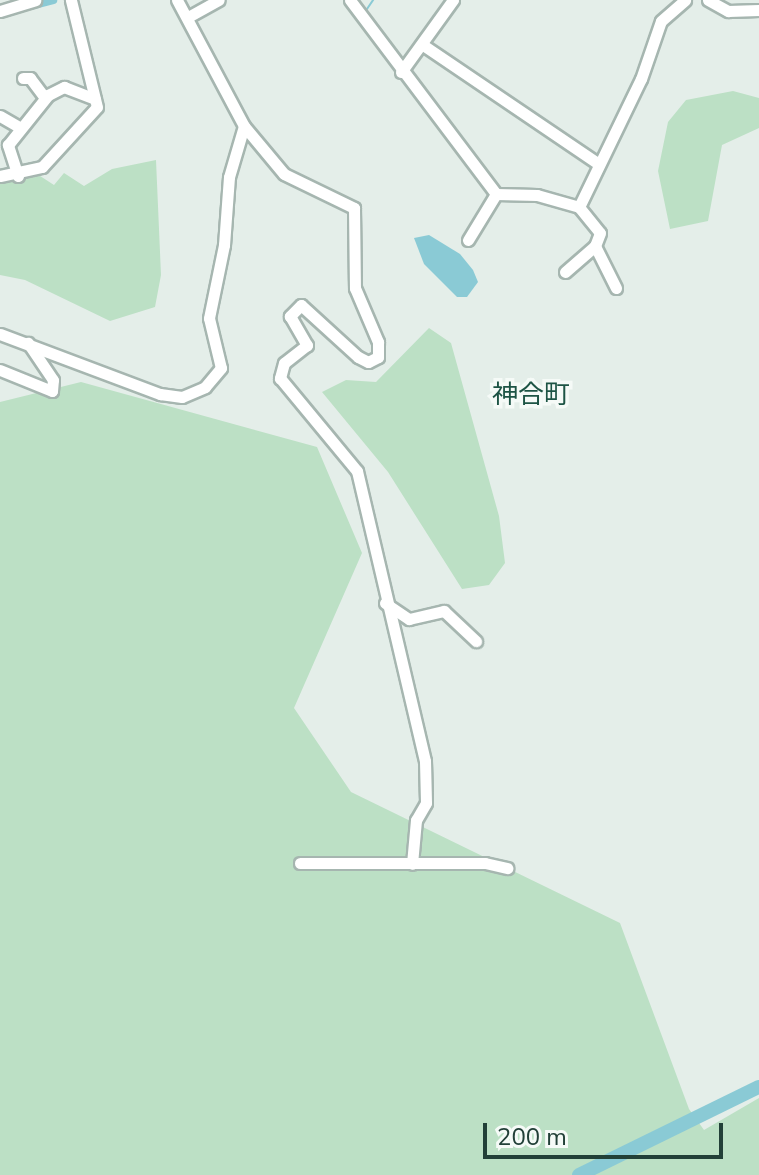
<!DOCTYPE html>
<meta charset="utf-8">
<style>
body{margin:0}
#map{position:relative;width:759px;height:1175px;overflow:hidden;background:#e4eee9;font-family:"Nunito Sans","Noto Sans JP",sans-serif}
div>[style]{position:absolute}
.green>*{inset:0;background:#bce0c5}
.water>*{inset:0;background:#8acad5}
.stream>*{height:2px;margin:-1px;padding:0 1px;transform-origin:1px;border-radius:1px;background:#8acad5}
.canal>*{height:8px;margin:-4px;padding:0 4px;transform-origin:4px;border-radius:4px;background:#8acad5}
.river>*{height:14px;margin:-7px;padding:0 7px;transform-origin:7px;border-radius:7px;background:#8acad5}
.roads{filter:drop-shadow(2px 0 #a6b6b0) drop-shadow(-2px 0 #a6b6b0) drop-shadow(0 2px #a6b6b0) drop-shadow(0 -2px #a6b6b0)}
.minor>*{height:11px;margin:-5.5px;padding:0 5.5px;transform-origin:5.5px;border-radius:5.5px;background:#fff}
span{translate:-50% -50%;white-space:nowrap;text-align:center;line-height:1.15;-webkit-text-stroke:7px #f5faf7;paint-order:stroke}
.quarter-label{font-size:26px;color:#1d5445}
.scale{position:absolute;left:483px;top:1123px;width:240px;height:36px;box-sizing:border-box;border:4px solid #224038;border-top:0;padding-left:10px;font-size:24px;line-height:28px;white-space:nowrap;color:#224038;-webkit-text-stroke:6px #f5faf7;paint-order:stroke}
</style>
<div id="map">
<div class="green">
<div style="clip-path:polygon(733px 91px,759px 98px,759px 128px,722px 145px,708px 221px,670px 229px,658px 171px,668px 122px,686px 100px)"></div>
<div style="clip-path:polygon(156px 160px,161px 275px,155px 307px,110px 321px,25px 280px,0 275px,0 180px,37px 174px,54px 185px,64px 173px,84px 186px,112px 169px)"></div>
<div style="clip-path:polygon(429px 328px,451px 343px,499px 516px,505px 563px,489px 585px,462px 589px,388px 472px,322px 392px,346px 380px,376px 382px)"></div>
<div style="clip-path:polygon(81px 382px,317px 447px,362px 553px,294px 708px,351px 792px,620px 923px,689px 1109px,704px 1130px,759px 1098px,759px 1175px,0 1175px,0 402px)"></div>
</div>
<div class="water">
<div style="clip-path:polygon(429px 235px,460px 254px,473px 270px,478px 282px,467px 297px,457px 297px,424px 264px,414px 238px)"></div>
</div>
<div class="stream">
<div style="left:367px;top:9px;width:11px;rotate:-56deg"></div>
</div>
<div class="canal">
<div style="left:31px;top:6px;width:23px;rotate:-15deg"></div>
</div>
<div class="river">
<div style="left:579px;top:1175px;width:200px;rotate:-26.1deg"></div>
</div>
<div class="roads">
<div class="minor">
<div style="left:177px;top:0;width:143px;rotate:62deg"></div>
<div style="left:244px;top:126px;width:62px;rotate:50.2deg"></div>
<div style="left:284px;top:174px;width:78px;rotate:25.9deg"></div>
<div style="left:354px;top:208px;width:80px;rotate:89.3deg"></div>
<div style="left:355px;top:288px;width:59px;rotate:66.9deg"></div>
<div style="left:378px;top:342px;width:15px;rotate:90deg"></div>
<div style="left:378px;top:357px;width:11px;rotate:153deg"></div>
<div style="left:368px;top:362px;width:11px;rotate:-153deg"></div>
<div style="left:358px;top:357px;width:77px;rotate:-137.6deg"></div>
<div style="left:301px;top:305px;width:16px;rotate:135deg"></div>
<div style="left:290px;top:316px;width:34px;rotate:60deg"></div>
<div style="left:307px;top:345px;width:29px;rotate:142deg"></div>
<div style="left:284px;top:363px;width:16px;rotate:105deg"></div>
<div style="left:280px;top:378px;width:121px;rotate:50.4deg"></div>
<div style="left:357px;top:471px;width:298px;rotate:76.8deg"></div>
<div style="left:425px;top:761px;width:42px;rotate:88.6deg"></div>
<div style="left:426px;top:803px;width:20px;rotate:120deg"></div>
<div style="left:416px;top:820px;width:44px;rotate:95.2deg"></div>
<div style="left:350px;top:0;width:243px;rotate:53deg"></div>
<div style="left:708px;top:0;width:23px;rotate:29deg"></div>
<div style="left:728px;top:11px;width:31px;rotate:-2deg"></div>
<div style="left:0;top:11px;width:37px;rotate:-17deg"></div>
<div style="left:188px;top:17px;width:35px;rotate:-29deg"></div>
<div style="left:423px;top:45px;width:212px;rotate:34.1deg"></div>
<div style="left:401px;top:72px;width:89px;rotate:-54.2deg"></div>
<div style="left:23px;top:78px;width:7px"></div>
<div style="left:30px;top:78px;width:25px;rotate:53deg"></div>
<div style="left:0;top:116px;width:22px;rotate:30deg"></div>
<div style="left:0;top:176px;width:43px;rotate:-12.1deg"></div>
<div style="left:42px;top:167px;width:81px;rotate:-47.5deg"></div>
<div style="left:97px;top:107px;width:110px;rotate:-103.7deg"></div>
<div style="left:18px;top:176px;width:33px;rotate:-108deg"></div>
<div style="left:8px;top:145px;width:64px;rotate:-51.3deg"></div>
<div style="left:48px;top:95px;width:18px;rotate:-27deg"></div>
<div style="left:64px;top:87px;width:33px;rotate:21deg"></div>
<div style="left:496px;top:194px;width:41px;rotate:1.4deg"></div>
<div style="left:537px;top:195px;width:44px;rotate:15.9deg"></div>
<div style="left:579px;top:207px;width:142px;rotate:-64.2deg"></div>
<div style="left:641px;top:79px;width:61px;rotate:-71deg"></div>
<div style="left:661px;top:21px;width:32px;rotate:-41deg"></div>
<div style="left:579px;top:207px;width:33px;rotate:51deg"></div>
<div style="left:600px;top:233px;width:14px;rotate:111deg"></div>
<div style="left:595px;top:246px;width:47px;rotate:63.4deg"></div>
<div style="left:468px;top:240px;width:54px;rotate:-58.7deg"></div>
<div style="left:565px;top:272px;width:40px;rotate:-41deg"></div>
<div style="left:0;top:334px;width:171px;rotate:20.6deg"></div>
<div style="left:160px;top:394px;width:22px;rotate:8deg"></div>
<div style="left:182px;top:397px;width:25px;rotate:-23deg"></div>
<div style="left:205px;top:387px;width:25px;rotate:-50deg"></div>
<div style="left:221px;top:368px;width:51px;rotate:-103.5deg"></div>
<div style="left:209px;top:318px;width:75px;rotate:-78.4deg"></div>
<div style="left:224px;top:245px;width:68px;rotate:-85.8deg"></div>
<div style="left:229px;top:177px;width:53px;rotate:-73.6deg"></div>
<div style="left:0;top:370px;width:56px;rotate:22deg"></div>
<div style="left:52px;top:391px;width:11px;rotate:-85deg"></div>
<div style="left:53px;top:380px;width:45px;rotate:-124deg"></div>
<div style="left:385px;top:603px;width:29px;rotate:34deg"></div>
<div style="left:409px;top:619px;width:36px;rotate:-13deg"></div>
<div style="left:444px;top:611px;width:44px;rotate:43.2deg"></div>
<div style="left:300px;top:863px;width:185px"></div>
<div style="left:485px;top:863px;width:23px;rotate:13deg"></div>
</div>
</div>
<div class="quarter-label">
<span style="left:531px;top:395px">神合町</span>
</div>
<div class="scale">200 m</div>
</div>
